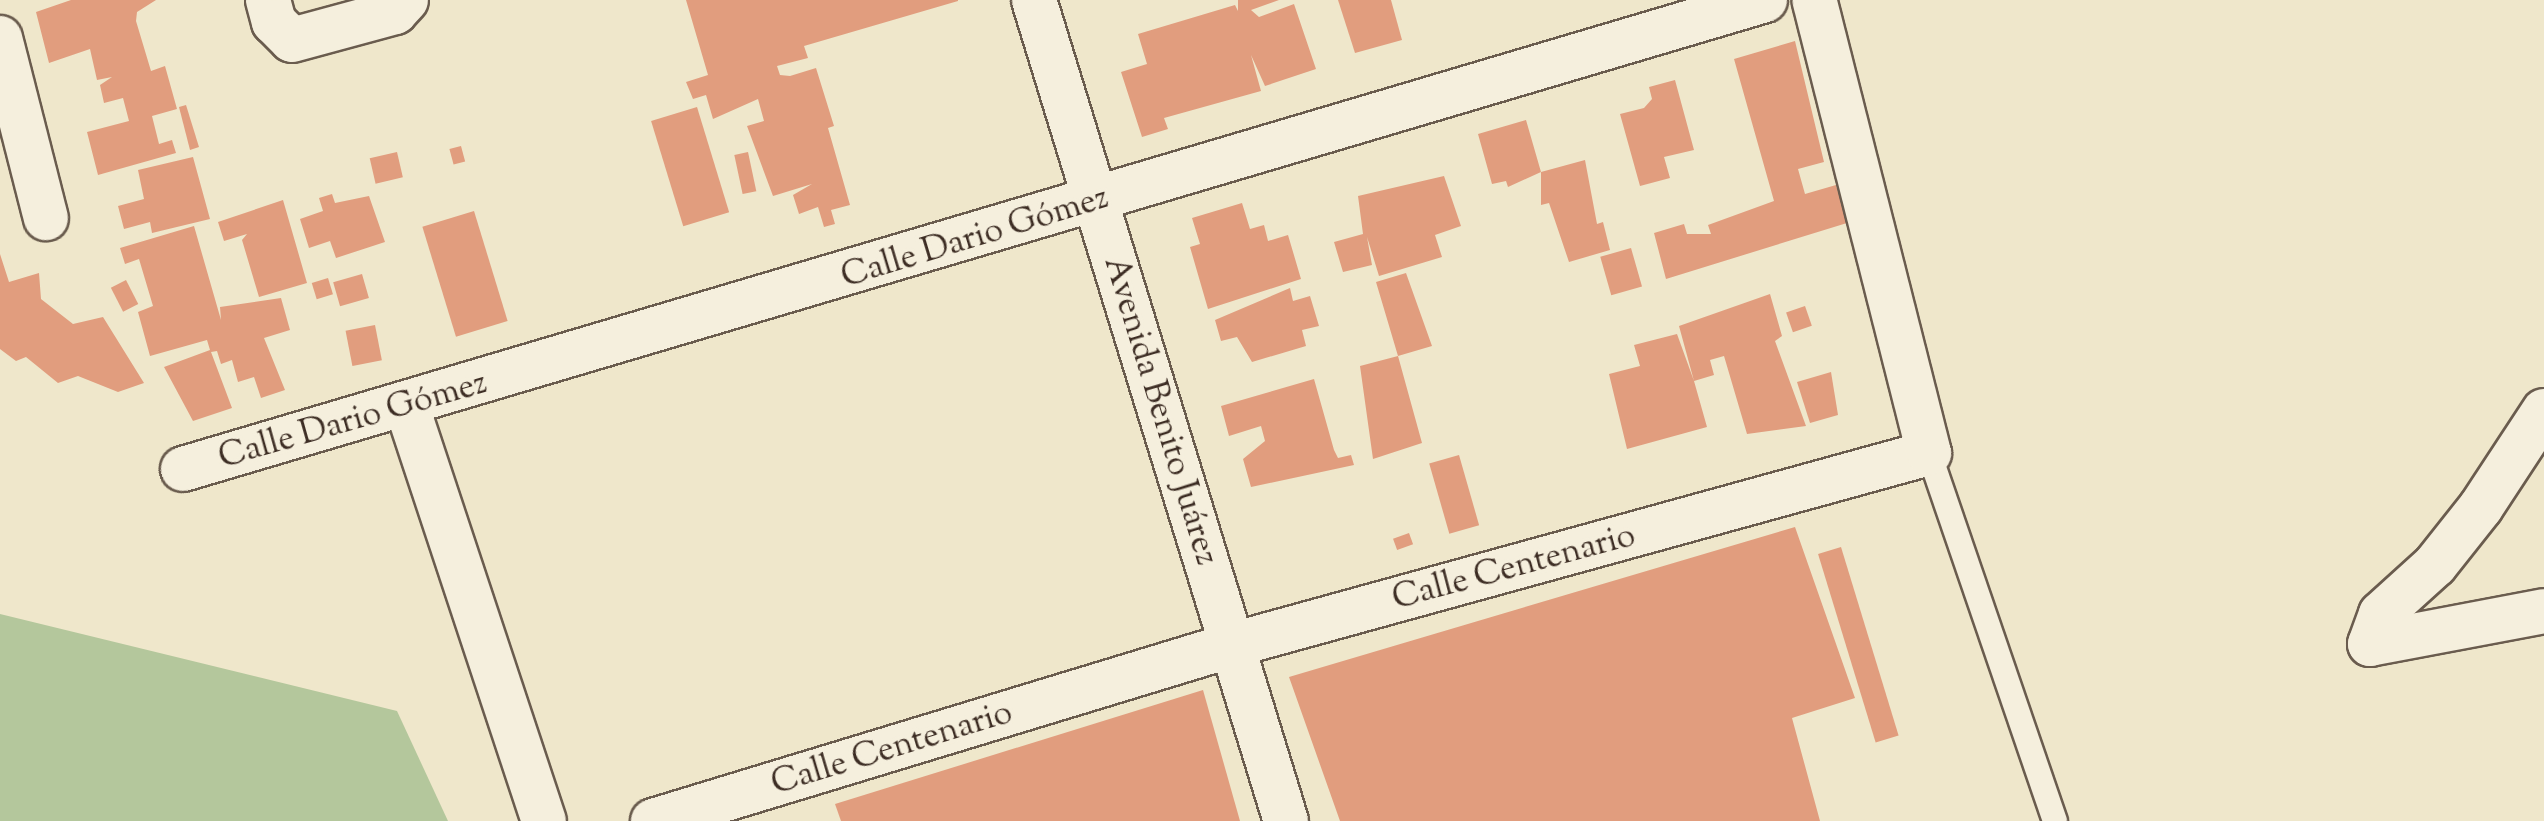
<!DOCTYPE html>
<meta charset="utf-8">
<style>
body{margin:0}
#map{position:relative;width:2544px;height:821px;overflow:hidden;background:#efe7cb;font-family:"Sorts Mill Goudy",serif}
div>[style]{position:absolute}
.green>*{inset:0;background:#b4c79c}
.building>*{inset:0;background:#e19d7e;transform-origin:0 0}
.roads{filter:drop-shadow(2px 0 #6a5c4e) drop-shadow(-2px 0 #6a5c4e) drop-shadow(0 2px #6a5c4e) drop-shadow(0 -2px #6a5c4e)}
.service>*{height:24px;margin:-12px;padding:0 12px;transform-origin:12px;border-radius:12px;background:#f5efdd}
.minor>*{height:44px;margin:-22px;padding:0 22px;transform-origin:22px;border-radius:22px;background:#f5efdd}
.tertiary>*{height:44px;margin:-22px;padding:0 22px;transform-origin:22px;border-radius:22px;background:#f5efdd}
span{translate:-50% -50%;white-space:nowrap;text-align:center;line-height:1.15;-webkit-text-stroke:7px #f5efdd;paint-order:stroke}
.street-label{font-size:34px;color:#3d2d24}
</style>
<div id="map">
<div class="green">
<div style="clip-path:polygon(0 614px,397px 711px,448px 821px,0 821px)"></div>
</div>
<div class="building">
<div style="clip-path:polygon(71px 0,156px 0,137px 12px,136px 21px,151px 71px,165px 66px,177px 109px,152px 116px,159px 144px,172px 140px,176px 153px,98px 175px,87px 132px,129px 121px,123px 98px,104px 103px,100px 85px,112px 77px,97px 80px,90px 49px,49px 63px,36px 12px)"></div>
<div style="clip-path:polygon(686px 0,958px 0,958px 1px,804px 46px,808px 58px,777px 66px,780px 75px,790px 76px,816px 68px,834px 126px,828px 128px,850px 205px,831px 210px,835px 224px,824px 227px,818px 207px,799px 214px,793px 195px,812px 184px,773px 196px,747px 126px,764px 121px,758px 99px,713px 119px,706px 95px,693px 99px,686px 82px,708px 75px)"></div>
<div style="clip-path:polygon(1238px 0,1279px 0,1251px 10px,1259px 17px,1294px 4px,1316px 69px,1265px 86px,1251px 55px,1261px 91px,1164px 118px,1168px 129px,1142px 137px,1121px 72px,1147px 64px,1138px 34px,1235px 5px,1238px 11px)"></div>
<div style="clip-path:polygon(1338px 0,1391px 0,1402px 40px,1355px 53px)"></div>
<div style="clip-path:polygon(1795px 41px,1824px 162px,1798px 169px,1805px 194px,1836px 185px,1847px 223px,1666px 279px,1654px 233px,1684px 224px,1687px 234px,1711px 234px,1708px 225px,1774px 201px,1734px 59px)"></div>
<div style="clip-path:polygon(1675px 80px,1694px 150px,1664px 157px,1670px 178px,1640px 186px,1620px 114px,1644px 108px,1652px 99px,1649px 87px)"></div>
<div style="clip-path:polygon(186px 105px,199px 147px,190px 150px,179px 107px)"></div>
<div style="left:697px;top:107px;width:110px;height:48px;rotate:73deg"></div>
<div style="clip-path:polygon(1526px 120px,1541px 172px,1508px 187px,1506px 181px,1492px 184px,1478px 134px)"></div>
<div style="left:461px;top:146px;width:16px;height:12px;rotate:75deg"></div>
<div style="left:397px;top:152px;width:26px;height:28px;rotate:77deg"></div>
<div style="left:748px;top:152px;width:40px;height:14px;rotate:78deg"></div>
<div style="clip-path:polygon(193px 157px,210px 219px,152px 233px,150px 222px,124px 229px,118px 206px,144px 199px,138px 170px)"></div>
<div style="clip-path:polygon(1585px 160px,1597px 224px,1603px 222px,1610px 250px,1569px 262px,1549px 203px,1541px 205px,1541px 172px)"></div>
<div style="clip-path:polygon(1444px 176px,1461px 226px,1435px 235px,1442px 257px,1379px 276px,1367px 237px,1372px 265px,1343px 272px,1334px 242px,1363px 234px,1358px 196px)"></div>
<div style="clip-path:polygon(332px 194px,335px 203px,369px 196px,385px 242px,336px 258px,330px 241px,309px 248px,300px 219px,323px 211px,319px 198px)"></div>
<div style="clip-path:polygon(283px 200px,307px 283px,259px 297px,242px 240px,247px 234px,224px 241px,218px 222px)"></div>
<div style="clip-path:polygon(1242px 203px,1250px 229px,1264px 225px,1268px 241px,1288px 235px,1301px 279px,1208px 309px,1190px 247px,1200px 244px,1192px 218px)"></div>
<div style="left:474px;top:211px;width:115px;height:54px;rotate:73deg"></div>
<div style="clip-path:polygon(194px 226px,221px 320px,220px 307px,281px 298px,290px 330px,264px 338px,285px 390px,261px 398px,254px 377px,238px 382px,232px 360px,221px 364px,217px 351px,211px 352px,232px 408px,193px 421px,164px 367px,210px 350px,207px 340px,150px 356px,138px 312px,153px 306px,139px 259px,125px 264px,120px 248px)"></div>
<div style="left:1631px;top:248px;width:40px;height:32px;rotate:74deg"></div>
<div style="clip-path:polygon(0 254px,9px 282px,39px 273px,41px 299px,73px 324px,103px 317px,144px 383px,118px 392px,78px 376px,58px 383px,26px 357px,16px 361px,0 349px)"></div>
<div style="clip-path:polygon(1406px 273px,1432px 346px,1398px 356px,1422px 443px,1373px 459px,1360px 366px,1398px 356px,1376px 282px)"></div>
<div style="left:362px;top:274px;width:25px;height:30px;rotate:74deg"></div>
<div style="left:328px;top:278px;width:17px;height:17px;rotate:73deg"></div>
<div style="left:126px;top:280px;width:27px;height:17px;rotate:63deg"></div>
<div style="clip-path:polygon(1290px 288px,1293px 301px,1310px 296px,1319px 326px,1302px 330px,1306px 346px,1252px 362px,1237px 337px,1221px 341px,1215px 320px)"></div>
<div style="clip-path:polygon(1770px 294px,1782px 336px,1775px 341px,1806px 426px,1747px 434px,1724px 356px,1710px 360px,1714px 375px,1694px 381px,1707px 427px,1627px 449px,1609px 374px,1640px 366px,1634px 345px,1677px 334px,1694px 381px,1679px 326px)"></div>
<div style="left:1805px;top:306px;width:21px;height:20px;rotate:71deg"></div>
<div style="left:375px;top:325px;width:36px;height:30px;rotate:79deg"></div>
<div style="clip-path:polygon(1831px 372px,1838px 415px,1810px 423px,1797px 382px)"></div>
<div style="clip-path:polygon(1314px 379px,1334px 450px,1338px 458px,1351px 455px,1354px 465px,1251px 487px,1243px 459px,1265px 441px,1261px 426px,1229px 436px,1221px 406px)"></div>
<div style="left:1459px;top:455px;width:73px;height:31px;rotate:74deg"></div>
<div style="clip-path:polygon(1795px 527px,1855px 698px,1792px 718px,1820px 821px,1340px 821px,1289px 677px)"></div>
<div style="left:1409px;top:533px;width:12px;height:17px;rotate:70deg"></div>
<div style="left:1841px;top:547px;width:197px;height:24px;rotate:73deg"></div>
<div style="clip-path:polygon(1203px 690px,1240px 821px,841px 821px,835px 804px)"></div>
</div>
<div class="roads">
<div class="service">
<div style="left:1929px;top:453px;width:389px;rotate:71.1deg"></div>
</div>
<div class="minor">
<div style="left:268px;top:0;width:23px;rotate:75deg"></div>
<div style="left:274px;top:22px;width:25px;rotate:45deg"></div>
<div style="left:292px;top:40px;width:107px;rotate:-15.2deg"></div>
<div style="left:395px;top:12px;width:16px;rotate:-47deg"></div>
<div style="left:0;top:38px;width:186px;rotate:75.7deg"></div>
<div style="left:407px;top:407px;width:436px;rotate:71.7deg"></div>
<div style="left:2544px;top:411px;width:115px;rotate:123.3deg"></div>
<div style="left:2481px;top:507px;width:74px;rotate:128.4deg"></div>
<div style="left:2435px;top:565px;width:73px;rotate:137.8deg"></div>
<div style="left:2381px;top:614px;width:32px;rotate:110deg"></div>
<div style="left:2370px;top:644px;width:177px;rotate:-10.7deg"></div>
<div style="left:183px;top:469px;width:1650px;rotate:-16.51deg"></div>
<div style="left:653px;top:821px;width:605px;rotate:-16.91deg"></div>
<div style="left:1232px;top:645px;width:723px;rotate:-15.4deg"></div>
<div style="left:1929px;top:453px;width:467px;rotate:-104.2deg"></div>
</div>
<div class="tertiary">
<div style="left:1034px;top:0;width:859px;rotate:72.94deg"></div>
</div>
</div>
<div class="street-label">
<span style="left:975px;top:238px;rotate:-17deg">Calle Dario Gómez</span>
<span style="left:1160px;top:411px;rotate:73deg">Avenida Benito Juárez</span>
<span style="left:353px;top:421px;rotate:-16deg">Calle Dario Gómez</span>
<span style="left:1514px;top:568px;rotate:-15deg">Calle Centenario</span>
<span style="left:892px;top:749px;rotate:-17deg">Calle Centenario</span>
</div>
</div>
